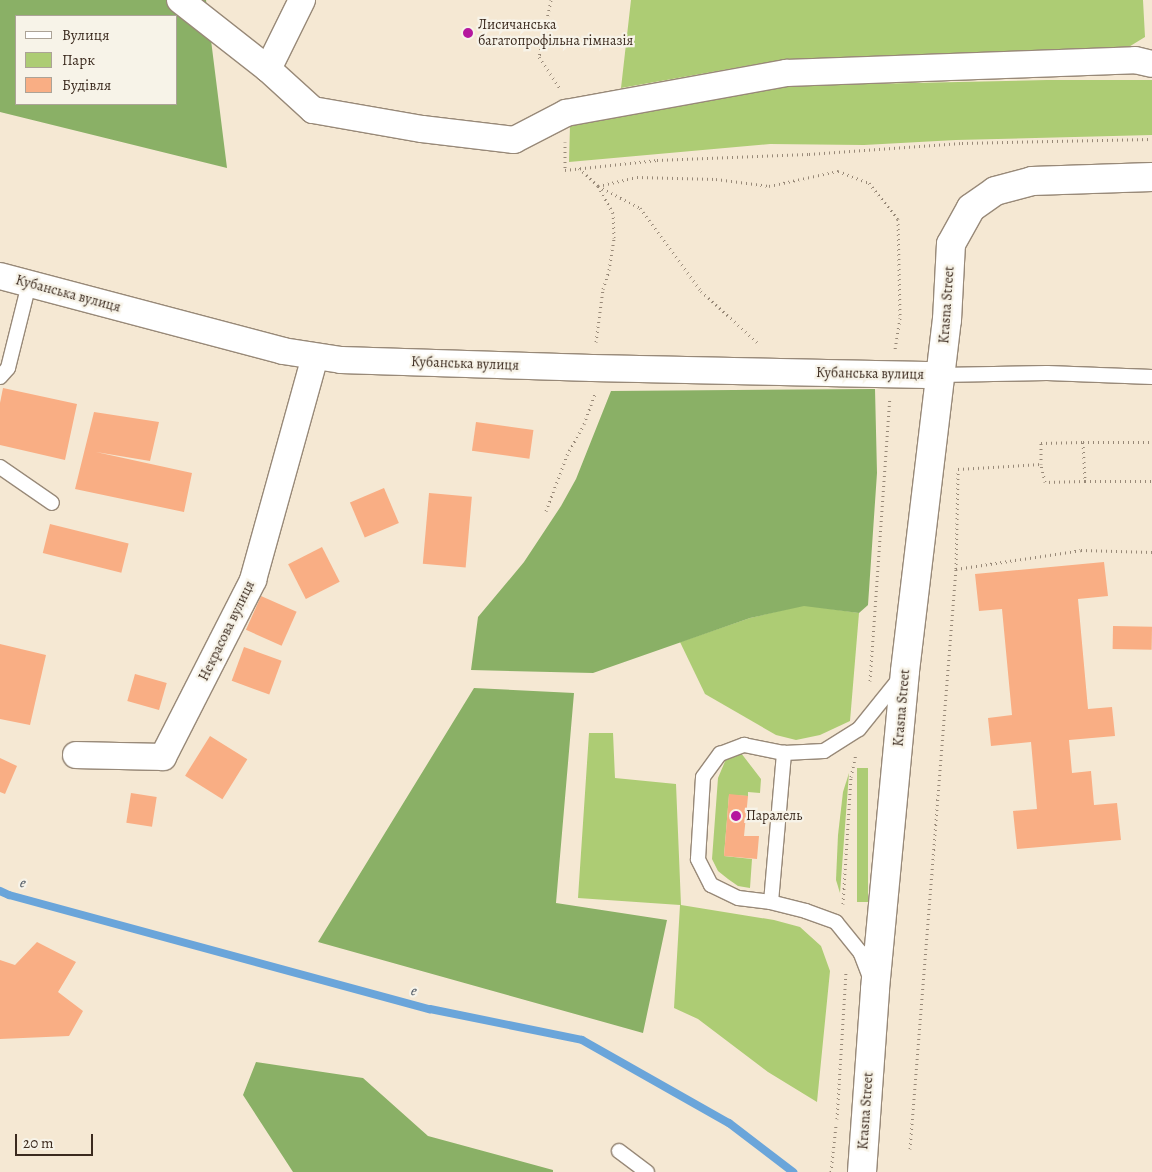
<!DOCTYPE html>
<meta charset="utf-8">
<style>
body{margin:0}
#map{position:relative;width:1152px;height:1172px;overflow:hidden;background:#f5e8d3;font-family:Alegreya,serif}
div>[style]{position:absolute}
.green>*{inset:0;background:#adcc74;transform-origin:0 0}
.forest>*{inset:0;background:#8ab066}
.stream>*{height:8px;margin:-4px;padding:0 4px;transform-origin:4px;border-radius:4px;background:#6aa5da}
.building>*{inset:0;background:#f9ae84;transform-origin:0 0}
.path>*{height:3px;margin-top:-1.5px;transform-origin:0;background:repeating-linear-gradient(90deg,#988978 0 1px,transparent 0 5px)}
.roads{filter:drop-shadow(1px 0 #988978) drop-shadow(-1px 0 #988978) drop-shadow(0 1px #988978) drop-shadow(0 -1px #988978)}
.lane>*{height:14px;margin:-7px;padding:0 7px;transform-origin:7px;border-radius:7px;background:#fff}
.street>*{height:26px;margin:-13px;padding:0 13px;transform-origin:13px;border-radius:13px;background:#fff}
.primary>*{height:28px;margin:-14px;padding:0 14px;transform-origin:14px;border-radius:14px;background:#fff}
.dots>*{width:14px;height:14px;translate:-50% -50%;box-sizing:border-box;border:2px solid #f7f3e8;border-radius:50%}
span{translate:-50% -50%;white-space:nowrap;text-align:center;line-height:1.15;-webkit-text-stroke:4.5px #f7f3e8;paint-order:stroke}
.poi-label{font-size:14px;color:#3b2a1e}
.left{translate:0 -50%;text-align:left}
.street-label{font-size:14px;color:#3b2a1e}
.water-label{font-size:15px;color:#4b5560;font-style:italic}
.legend{position:absolute;left:15px;top:15px;width:162px;height:90px;box-sizing:border-box;background:#f7f3e8;border:1px solid #aca397;margin:0;padding:6px 9px;list-style:none;font-size:15px;color:#3b2a1e}
.legend li{display:flex;align-items:center;gap:10px;height:25px}
.legend b{width:25px;border:1px solid #aca397}
.scale{position:absolute;left:15px;top:1134px;width:78px;height:22px;box-sizing:border-box;border:2px solid #3b2a1e;border-top:0;padding-left:6px;font-size:15px;line-height:18px;white-space:nowrap;color:#3b2a1e;-webkit-text-stroke:4px #f7f3e8;paint-order:stroke}
</style>
<div id="map">
<div class="green">
<div style="clip-path:polygon(631px 0,1143px 0,1145px 37px,1127px 48px,763px 63px,621px 88px)"></div>
<div style="clip-path:polygon(1047px 80px,1152px 80px,1152px 135px,956px 140px,864px 145px,770px 144px,569px 162px,570px 125px,770px 86px)"></div>
<div style="clip-path:polygon(804px 605px,859px 613px,850px 721px,820px 735px,796px 740px,776px 735px,705px 694px,680px 642px,750px 618px)"></div>
<div style="clip-path:polygon(589px 733px,613px 733px,615px 778px,676px 784px,681px 905px,774px 920px,800px 927px,821px 946px,830px 971px,817px 1102px,768px 1072px,698px 1019px,674px 1008px,680px 905px,578px 898px)"></div>
<div style="clip-path:polygon(741px 753px,761px 779px,760px 793px,748px 792px,748px 796px,729px 795px,724px 856px,752px 859px,750px 888px,738px 886px,728px 879px,718px 871px,712px 859px,718px 778px,726px 759px)"></div>
<div style="left:857px;top:768px;width:11px;height:134px"></div>
<div style="clip-path:polygon(849px 773px,840px 893px,836px 880px,838px 835px,843px 792px)"></div>
</div>
<div class="forest">
<div style="clip-path:polygon(evenodd,0 0,206px 0,227px 168px,0 112px,0 0,16px 16px,176px 16px,176px 104px,16px 104px,16px 16px)"></div>
<div style="clip-path:polygon(875px 389px,877px 473px,868px 605px,859px 613px,804px 606px,750px 618px,593px 673px,471px 670px,478px 617px,524px 562px,561px 506px,576px 479px,611px 391px)"></div>
<div style="clip-path:polygon(474px 688px,574px 693px,556px 903px,667px 920px,643px 1033px,318px 942px)"></div>
<div style="clip-path:polygon(256px 1062px,363px 1078px,428px 1136px,553px 1170px,553px 1172px,293px 1172px,243px 1095px)"></div>
</div>
<div class="stream">
<div style="left:0;top:891px;width:10px;rotate:24deg"></div>
<div style="left:9px;top:895px;width:436px;rotate:15.2deg"></div>
<div style="left:430px;top:1009px;width:155px;rotate:11.5deg"></div>
<div style="left:582px;top:1040px;width:169px;rotate:29.5deg"></div>
<div style="left:729px;top:1123px;width:81px;rotate:37.4deg"></div>
</div>
<div class="building">
<div style="clip-path:polygon(3px 388px,77px 404px,65px 460px,0 445px,0 403px)"></div>
<div style="clip-path:polygon(94px 412px,159px 422px,150px 461px,96px 452px,192px 473px,184px 512px,75px 489px)"></div>
<div style="left:476px;top:422px;width:58px;height:29px;rotate:8deg"></div>
<div style="left:384px;top:488px;width:38px;height:37px;rotate:67deg"></div>
<div style="left:429px;top:493px;width:43px;height:71px;rotate:5deg"></div>
<div style="left:50px;top:524px;width:81px;height:30px;rotate:14deg"></div>
<div style="left:322px;top:547px;width:39px;height:38px;rotate:63deg"></div>
<div style="clip-path:polygon(1104px 562px,1108px 596px,1078px 599px,1088px 709px,1112px 707px,1115px 736px,1069px 740px,1072px 773px,1091px 771px,1094px 805px,1117px 803px,1121px 840px,1017px 849px,1013px 811px,1037px 809px,1031px 742px,991px 746px,988px 718px,1012px 715px,1002px 609px,979px 611px,975px 574px)"></div>
<div style="left:261px;top:596px;width:39px;height:37px;rotate:24deg"></div>
<div style="left:1113px;top:626px;width:39px;height:23px;rotate:1deg"></div>
<div style="clip-path:polygon(0 644px,46px 655px,30px 725px,0 719px)"></div>
<div style="left:244px;top:647px;width:40px;height:36px;rotate:20deg"></div>
<div style="left:135px;top:674px;width:33px;height:28px;rotate:16deg"></div>
<div style="left:210px;top:736px;width:44px;height:47px;rotate:32deg"></div>
<div style="clip-path:polygon(0 758px,17px 766px,5px 794px,0 792px)"></div>
<div style="left:131px;top:793px;width:26px;height:30px;rotate:9deg"></div>
<div style="clip-path:polygon(729px 794px,748px 796px,744px 836px,759px 836px,757px 859px,724px 856px)"></div>
<div style="clip-path:polygon(37px 942px,76px 962px,58px 992px,83px 1011px,69px 1036px,0 1039px,0 960px,15px 965px)"></div>
</div>
<div class="path">
<div style="left:551px;top:0;width:58px;rotate:101.9deg"></div>
<div style="left:539px;top:57px;width:37px;rotate:56deg"></div>
<div style="left:565px;top:142px;width:28px;rotate:90deg"></div>
<div style="left:565px;top:170px;width:93px;rotate:-6.2deg"></div>
<div style="left:657px;top:160px;width:152px;rotate:-2.3deg"></div>
<div style="left:809px;top:154px;width:153px;rotate:-4.1deg"></div>
<div style="left:962px;top:143px;width:190px;rotate:-1.2deg"></div>
<div style="left:579px;top:168px;width:26px;rotate:43deg"></div>
<div style="left:598px;top:186px;width:40px;rotate:-13deg"></div>
<div style="left:637px;top:177px;width:79px;rotate:1.5deg"></div>
<div style="left:716px;top:179px;width:53px;rotate:7.5deg"></div>
<div style="left:769px;top:186px;width:71px;rotate:-12.3deg"></div>
<div style="left:838px;top:171px;width:33px;rotate:21deg"></div>
<div style="left:869px;top:183px;width:46px;rotate:51.1deg"></div>
<div style="left:898px;top:219px;width:99px;rotate:88.8deg"></div>
<div style="left:900px;top:318px;width:32px;rotate:99deg"></div>
<div style="left:598px;top:186px;width:47px;rotate:27.6deg"></div>
<div style="left:640px;top:208px;width:103px;rotate:53.7deg"></div>
<div style="left:701px;top:291px;width:79px;rotate:42.4deg"></div>
<div style="left:596px;top:342px;width:53px;rotate:-82.5deg"></div>
<div style="left:603px;top:289px;width:20px;rotate:-72deg"></div>
<div style="left:609px;top:270px;width:32px;rotate:-81deg"></div>
<div style="left:614px;top:238px;width:25px;rotate:-92deg"></div>
<div style="left:613px;top:213px;width:31px;rotate:-119deg"></div>
<div style="left:1083px;top:442px;width:69px"></div>
<div style="left:958px;top:469px;width:83px;rotate:-3.4deg"></div>
<div style="left:1041px;top:464px;width:21px;rotate:-90deg"></div>
<div style="left:1041px;top:443px;width:42px;rotate:-1.4deg"></div>
<div style="left:1083px;top:442px;width:39px;rotate:87deg"></div>
<div style="left:1085px;top:481px;width:40px;rotate:178.6deg"></div>
<div style="left:1045px;top:482px;width:18px;rotate:-103deg"></div>
<div style="left:1085px;top:481px;width:67px"></div>
<div style="left:546px;top:511px;width:60px;rotate:-69.4deg"></div>
<div style="left:567px;top:455px;width:35px;rotate:-61deg"></div>
<div style="left:584px;top:424px;width:32px;rotate:-70deg"></div>
<div style="left:956px;top:569px;width:99px;rotate:-88.8deg"></div>
<div style="left:870px;top:681px;width:284px;rotate:-86deg"></div>
<div style="left:843px;top:904px;width:127px;rotate:-86.4deg"></div>
<div style="left:851px;top:777px;width:24px;rotate:-78deg"></div>
<div style="left:837px;top:1119px;width:146px;rotate:-86.5deg"></div>
<div style="left:910px;top:1149px;width:582px;rotate:-85.47deg"></div>
<div style="left:956px;top:569px;width:126px;rotate:-8.6deg"></div>
<div style="left:1081px;top:550px;width:71px;rotate:1.6deg"></div>
<div style="left:831px;top:1172px;width:47px;rotate:-83.9deg"></div>
</div>
<div class="roads">
<div class="lane">
<div style="left:940px;top:375px;width:107px;rotate:-1.1deg"></div>
<div style="left:1047px;top:373px;width:105px;rotate:2.2deg"></div>
<div style="left:0;top:377px;width:12px;rotate:-48deg"></div>
<div style="left:8px;top:368px;width:87px;rotate:-76deg"></div>
<div style="left:0;top:467px;width:63px;rotate:34.7deg"></div>
<div style="left:771px;top:902px;width:33px;rotate:-173deg"></div>
<div style="left:738px;top:898px;width:30px;rotate:-154deg"></div>
<div style="left:711px;top:885px;width:29px;rotate:-117deg"></div>
<div style="left:698px;top:859px;width:82px;rotate:-86.5deg"></div>
<div style="left:703px;top:777px;width:29px;rotate:-54deg"></div>
<div style="left:720px;top:754px;width:26px;rotate:-21deg"></div>
<div style="left:744px;top:745px;width:41px;rotate:11.3deg"></div>
<div style="left:871px;top:980px;width:30px;rotate:-111deg"></div>
<div style="left:860px;top:952px;width:38px;rotate:-129deg"></div>
<div style="left:836px;top:922px;width:32px;rotate:-160deg"></div>
<div style="left:806px;top:911px;width:36px;rotate:-166deg"></div>
<div style="left:771px;top:902px;width:150px;rotate:-85deg"></div>
<div style="left:784px;top:753px;width:40px;rotate:-2.9deg"></div>
<div style="left:824px;top:751px;width:41px;rotate:-32.2deg"></div>
<div style="left:859px;top:729px;width:65px;rotate:-51.2deg"></div>
<div style="left:619px;top:1151px;width:35px;rotate:37deg"></div>
</div>
<div class="street">
<div style="left:180px;top:0;width:112px;rotate:38.1deg"></div>
<div style="left:268px;top:69px;width:61px;rotate:42.3deg"></div>
<div style="left:313px;top:110px;width:111px;rotate:9.9deg"></div>
<div style="left:422px;top:129px;width:93px;rotate:6.8deg"></div>
<div style="left:514px;top:140px;width:59px;rotate:-27.4deg"></div>
<div style="left:566px;top:113px;width:224px;rotate:-10.3deg"></div>
<div style="left:786px;top:73px;width:349px;rotate:-2.1deg"></div>
<div style="left:1135px;top:60px;width:17px;rotate:13deg"></div>
<div style="left:268px;top:69px;width:77px;rotate:-63.8deg"></div>
<div style="left:0;top:276px;width:293px;rotate:14.8deg"></div>
<div style="left:283px;top:351px;width:59px;rotate:8.8deg"></div>
<div style="left:341px;top:360px;width:251px;rotate:1.8deg"></div>
<div style="left:592px;top:368px;width:348px;rotate:1.2deg"></div>
<div style="left:76px;top:755px;width:87px;rotate:1.3deg"></div>
<div style="left:163px;top:757px;width:199px;rotate:-63deg"></div>
<div style="left:253px;top:580px;width:231px;rotate:-74.5deg"></div>
</div>
<div class="primary">
<div style="left:862px;top:1172px;width:183px;rotate:-85.9deg"></div>
<div style="left:875px;top:989px;width:319px;rotate:-84.6deg"></div>
<div style="left:905px;top:671px;width:354px;rotate:-83.2deg"></div>
<div style="left:947px;top:320px;width:76px;rotate:-87deg"></div>
<div style="left:951px;top:244px;width:41px;rotate:-60.9deg"></div>
<div style="left:971px;top:208px;width:29px;rotate:-35deg"></div>
<div style="left:995px;top:191px;width:38px;rotate:-15deg"></div>
<div style="left:1032px;top:181px;width:120px;rotate:-1.9deg"></div>
</div>
</div>
<div class="dots">
<div style="left:468px;top:33px;background:#b5179e"></div>
<div style="left:736px;top:816px;background:#b5179e"></div>
</div>
<div class="poi-label">
<span class="left" style="left:478px;top:33px">Лисичанська<br>багатопрофільна гімназія</span>
<span class="left" style="left:746px;top:816px">Паралель</span>
</div>
<div class="street-label">
<span style="left:68px;top:294px;rotate:15deg">Кубанська вулиця</span>
<span style="left:947px;top:305px;rotate:-86deg">Krasna Street</span>
<span style="left:465px;top:364px;rotate:2deg">Кубанська вулиця</span>
<span style="left:870px;top:374px;rotate:1deg">Кубанська вулиця</span>
<span style="left:227px;top:631px;rotate:-64deg">Некрасова вулиця</span>
<span style="left:902px;top:708px;rotate:-85deg">Krasna Street</span>
<span style="left:866px;top:1111px;rotate:-86deg">Krasna Street</span>
</div>
<div class="water-label">
<span style="left:23px;top:883px;rotate:15deg">e</span>
<span style="left:414px;top:991px;rotate:15deg">e</span>
</div>
<ul class="legend">
<li><b style="height:6px;background:#fff"></b>Вулиця</li>
<li><b style="height:14px;background:#adcc74"></b>Парк</li>
<li><b style="height:14px;background:#f9ae84"></b>Будівля</li>
</ul>
<div class="scale">20 m</div>
</div>
